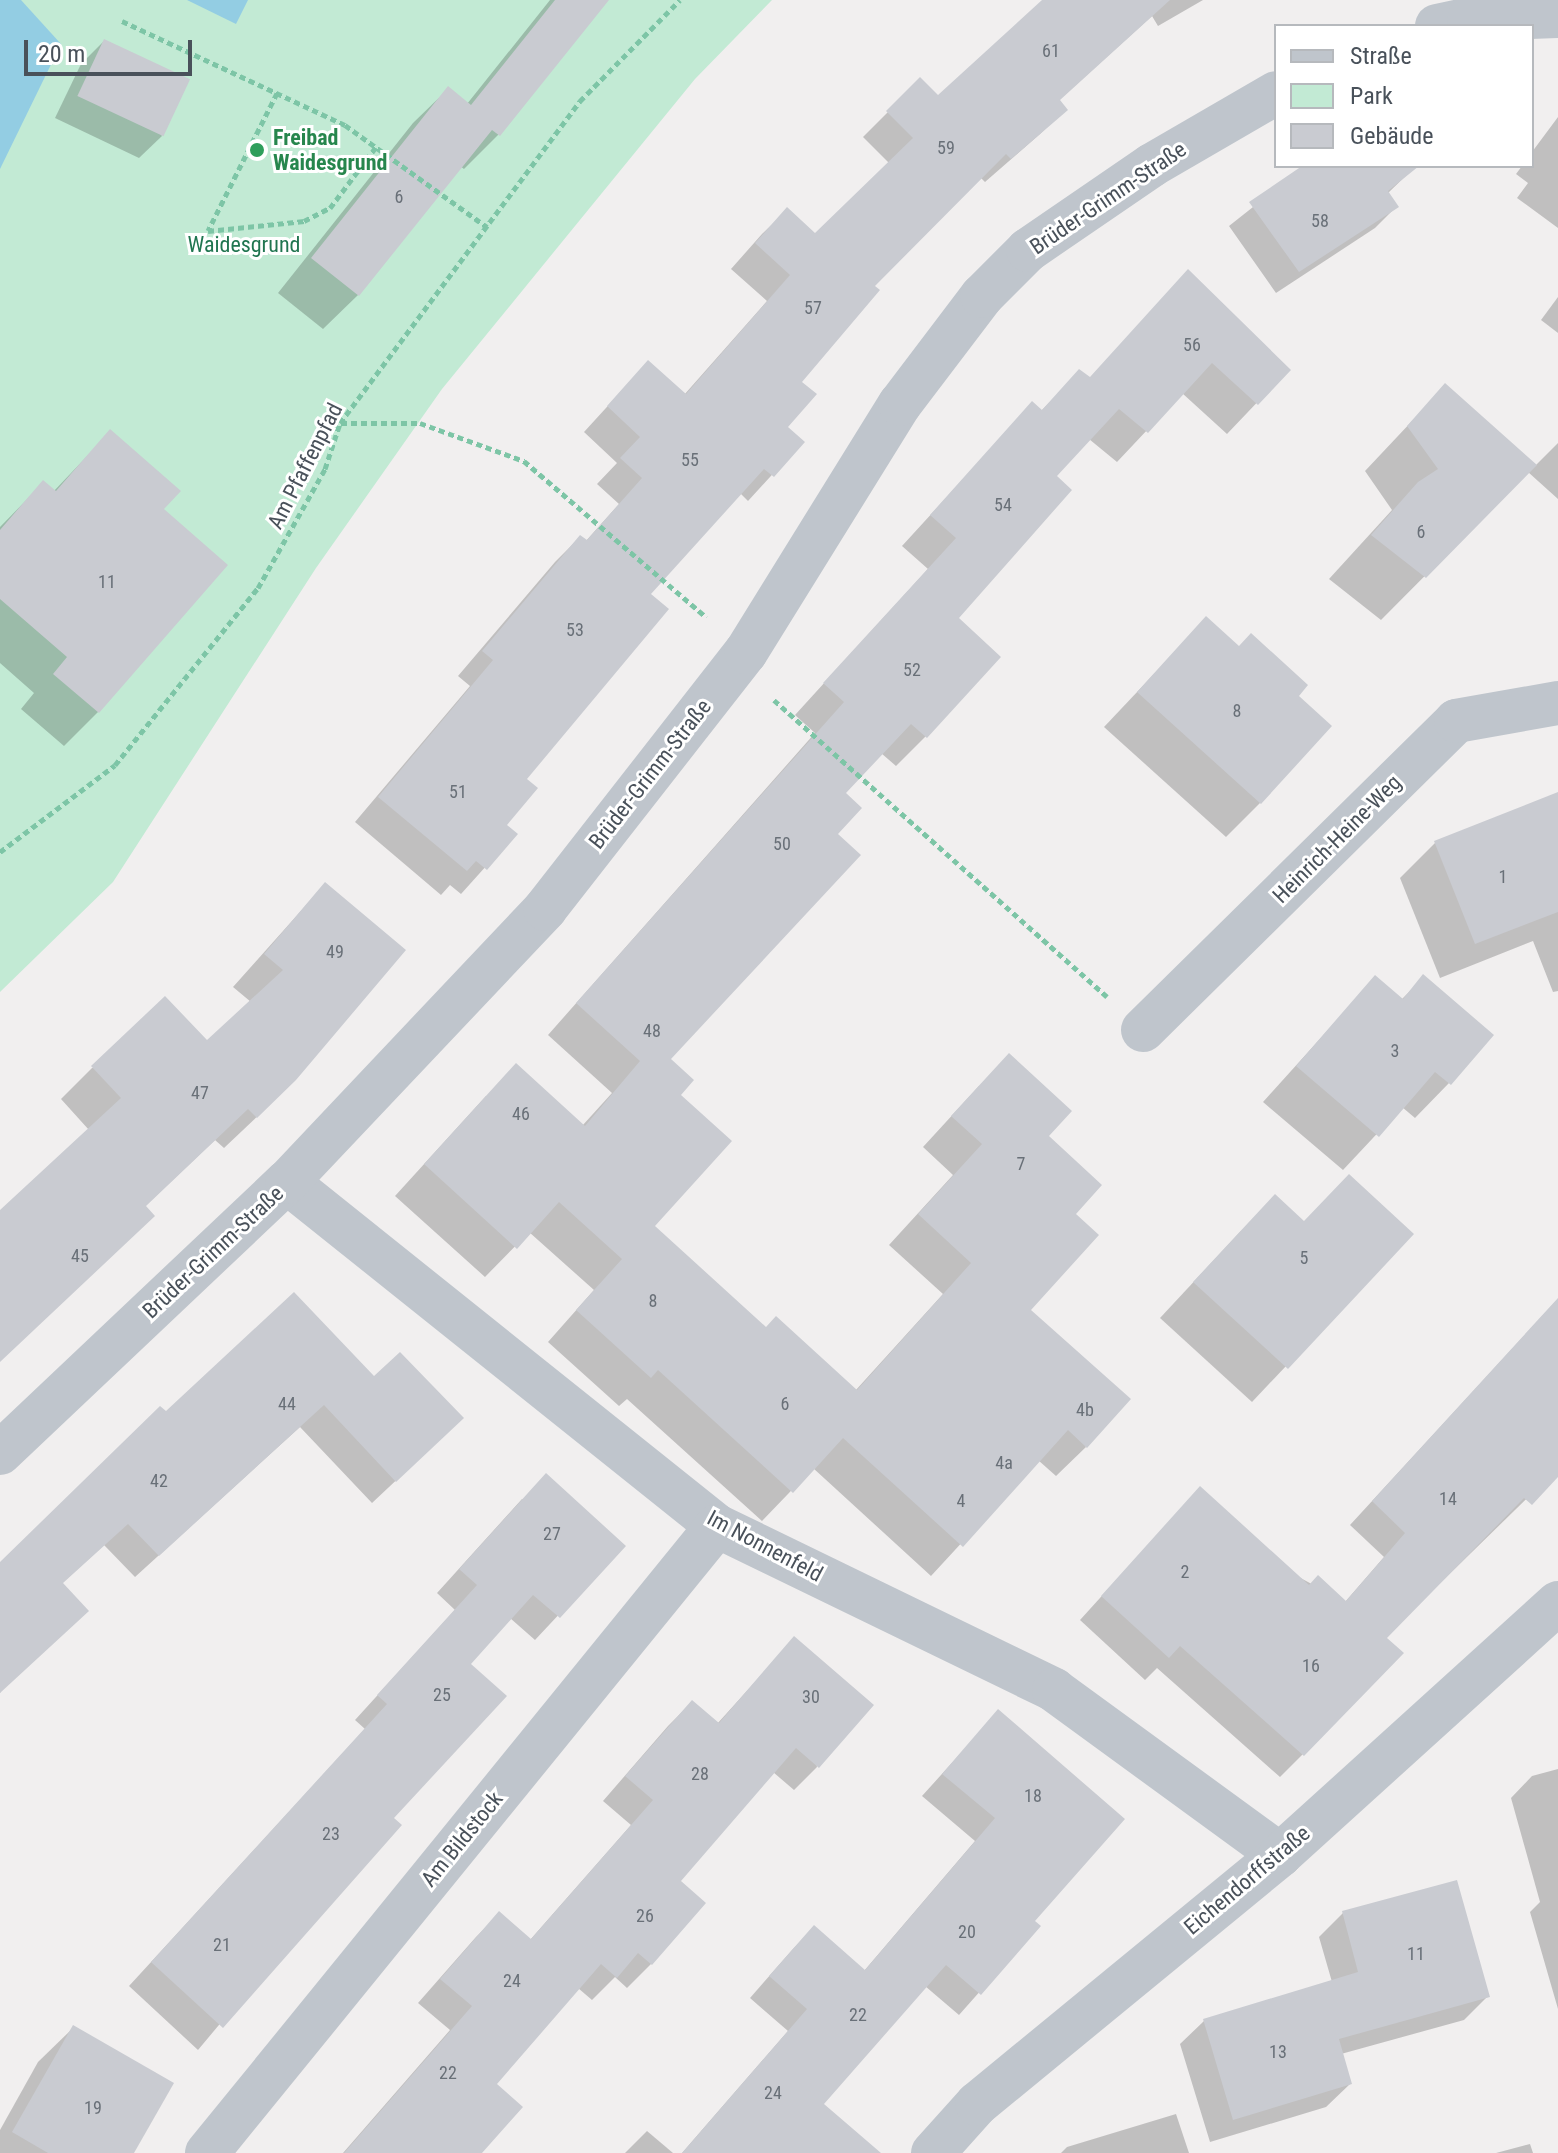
<!DOCTYPE html>
<meta charset="utf-8">
<style>
body{margin:0}
#map{position:relative;width:1558px;height:2153px;overflow:hidden;background:#f1efef;font-family:"Roboto Condensed",sans-serif}
div>[style]{position:absolute}
.green>*{inset:0;background:#c2ead4}
.water>*{inset:0;background:#93cde3}
.shadow>*{inset:0;background:#0003}
.building>*{inset:0;background:#c9cbd1;transform-origin:0 0}
.path>*{height:5px;margin-top:-2.5px;transform-origin:0;background:repeating-linear-gradient(90deg,#7dc5a6 0 6px,transparent 0 10px)}
.minor>*{height:44px;margin:-22px;padding:0 22px;transform-origin:22px;border-radius:22px;background:#bfc5cc}
.dots>*{width:22px;height:22px;translate:-50% -50%;box-sizing:border-box;border:4px solid #fff;border-radius:50%}
span{translate:-50% -50%;white-space:nowrap;text-align:center;line-height:1.15;-webkit-text-stroke:6px #fff;paint-order:stroke}
.number-label{font-size:18px;color:#697078}
.number-label span{-webkit-text-stroke-width:0}
.leisure-label{font-size:22px;color:#27864d;font-weight:700}
.left{translate:0 -50%;text-align:left}
.street-label{font-size:22px;color:#49515a}
.park-label{font-size:22px;color:#207550}
.legend{position:absolute;left:1274px;top:24px;width:260px;height:144px;box-sizing:border-box;background:#fff;border:2px solid #b6b9bd;margin:0;padding:10px 14px;list-style:none;font-size:24px;color:#49515a}
.legend li{display:flex;align-items:center;gap:16px;height:40px}
.legend b{width:40px;border:2px solid #b6b9bd}
.scale{position:absolute;left:24px;top:40px;width:168px;height:36px;box-sizing:border-box;border:4px solid #49515a;border-top:0;padding-left:10px;font-size:24px;line-height:28px;white-space:nowrap;color:#49515a;-webkit-text-stroke:6px #fff;paint-order:stroke}
</style>
<div id="map">
<div class="green">
<div style="clip-path:polygon(0 0,772px 0,695px 79px,442px 389px,316px 568px,113px 882px,0 992px)"></div>
</div>
<div class="water">
<div style="clip-path:polygon(0 0,21px 0,61px 44px,0 169px)"></div>
<div style="clip-path:polygon(187px 0,248px 0,236px 24px)"></div>
</div>
<div class="shadow">
<div style="clip-path:polygon(550px 0,606px 0,498px 135px,464px 169px,460px 166px,358px 295px,323px 329px,278px 293px,413px 123px,448px 89px,467px 104px)"></div>
<div style="clip-path:polygon(1045px 0,1203px 0,1158px 26px,1152px 16px,1058px 101px,1065px 110px,1040px 134px,985px 182px,980px 177px,872px 286px,799px 382px,785px 427px,802px 442px,748px 501px,740px 493px,649px 595px,524px 779px,504px 825px,515px 834px,461px 894px,450px 885px,441px 895px,355px 822px,470px 686px,458px 676px,555px 562px,580px 537px,585px 542px,619px 504px,597px 484px,617px 463px,584px 432px,648px 362px,684px 395px,767px 301px,731px 269px,762px 234px,787px 210px,815px 235px,889px 163px,863px 137px,920px 80px,938px 98px)"></div>
<div style="clip-path:polygon(104px 41px,162px 136px,139px 158px,55px 118px,81px 64px)"></div>
<div style="clip-path:polygon(1558px 117px,1558px 228px,1517px 198px,1528px 183px,1516px 174px,1522px 166px,1532px 166px,1532px 152px)"></div>
<div style="clip-path:polygon(1305px 166px,1416px 166px,1387px 194px,1396px 207px,1375px 228px,1276px 293px,1229px 226px)"></div>
<div style="clip-path:polygon(1188px 272px,1288px 370px,1227px 434px,1182px 393px,1117px 462px,1089px 439px,1054px 477px,956px 618px,926px 736px,896px 766px,881px 753px,843px 793px,835px 834px,668px 1059px,678px 1095px,653px 1226px,766px 1329px,855px 1391px,943px 1294px,889px 1245px,953px 1175px,923px 1147px,979px 1086px,1046px 1136px,1073px 1214px,1028px 1310px,1086px 1447px,1056px 1476px,1038px 1460px,931px 1576px,813px 1468px,762px 1521px,627px 1399px,619px 1406px,548px 1342px,594px 1290px,529px 1232px,485px 1277px,395px 1196px,486px 1096px,582px 1126px,612px 1093px,548px 1035px,815px 733px,795px 715px,928px 569px,902px 546px,1032px 404px,1040px 412px,1080px 372px,1089px 379px)"></div>
<div style="clip-path:polygon(1558px 297px,1558px 333px,1541px 320px)"></div>
<div style="clip-path:polygon(1445px 386px,1535px 466px,1558px 443px,1558px 499px,1528px 472px,1381px 620px,1329px 579px,1392px 510px,1365px 471px)"></div>
<div style="clip-path:polygon(110px 432px,161px 509px,98px 712px,64px 746px,21px 709px,34px 693px,0 663px,0 527px,43px 483px,53px 492px)"></div>
<div style="clip-path:polygon(1206px 619px,1296px 697px,1260px 803px,1226px 837px,1104px 727px)"></div>
<div style="clip-path:polygon(1558px 794px,1558px 991px,1553px 992px,1533px 941px,1440px 978px,1400px 878px,1435px 843px)"></div>
<div style="clip-path:polygon(325px 884px,262px 1112px,224px 1148px,215px 1140px,144px 1207px,0 1361px,0 1213px,89px 1130px,61px 1099px,92px 1068px,207px 1043px,251px 1002px,233px 987px)"></div>
<div style="clip-path:polygon(1424px 977px,1449px 1083px,1415px 1118px,1402px 1107px,1343px 1170px,1263px 1102px,1375px 978px,1401px 1000px)"></div>
<div style="clip-path:polygon(1303px 1223px,1411px 1234px,1252px 1402px,1160px 1318px,1241px 1231px)"></div>
<div style="clip-path:polygon(1558px 1299px,1558px 1468px,1384px 1638px,1303px 1754px,1280px 1777px,1157px 1668px,1145px 1680px,1080px 1620px,1178px 1512px,1345px 1602px,1384px 1557px,1350px 1525px)"></div>
<div style="clip-path:polygon(374px 1379px,438px 1441px,372px 1503px,300px 1427px,135px 1577px,104px 1545px,61px 1584px,0 1693px,0 1563px,165px 1414px)"></div>
<div style="clip-path:polygon(522px 1499px,623px 1546px,535px 1640px,510px 1618px,468px 1664px,392px 1818px,198px 2050px,129px 1986px,365px 1729px,355px 1720px,455px 1610px,437px 1593px)"></div>
<div style="clip-path:polygon(794px 1639px,817px 1767px,794px 1790px,773px 1772px,678px 1881px,703px 1903px,651px 1964px,627px 1988px,615px 1977px,592px 2000px,578px 1988px,494px 2085px,480px 2153px,343px 2153px,450px 2030px,418px 2003px,476px 1937px,499px 1914px,530px 1940px,631px 1825px,603px 1801px,668px 1726px,692px 1702px,717px 1724px)"></div>
<div style="clip-path:polygon(998px 1712px,1032px 1921px,1038px 1926px,959px 2015px,925px 1986px,822px 2104px,840px 2153px,682px 2153px,788px 2031px,750px 1998px,793px 1949px,814px 1928px,864px 1971px,975px 1841px,922px 1796px)"></div>
<div style="clip-path:polygon(1558px 1769px,1558px 2009px,1530px 1912px,1540px 1902px,1511px 1798px,1532px 1776px)"></div>
<div style="clip-path:polygon(1343px 1913px,1487px 1997px,1464px 2020px,1341px 2054px,1350px 2084px,1326px 2107px,1210px 2142px,1180px 2044px,1204px 2021px,1332px 1982px,1319px 1937px)"></div>
<div style="clip-path:polygon(73px 2028px,132px 2153px,0 2153px,0 2130px,38px 2062px)"></div>
<div style="clip-path:polygon(1176px 2114px,1189px 2153px,1061px 2153px,1067px 2147px)"></div>
<div style="clip-path:polygon(647px 2131px,673px 2153px,625px 2153px)"></div>
<div style="clip-path:polygon(1530px 2144px,1533px 2153px,1496px 2153px)"></div>
</div>
<div class="building">
<div style="clip-path:polygon(555px 0,609px 0,500px 136px,492px 130px,359px 296px,311px 258px,448px 86px,471px 105px)"></div>
<div style="clip-path:polygon(1042px 0,1170px 0,1060px 100px,1068px 110px,1011px 159px,1006px 154px,875px 286px,880px 290px,802px 382px,817px 394px,788px 427px,805px 442px,774px 477px,764px 469px,651px 594px,669px 609px,527px 779px,538px 788px,507px 825px,518px 834px,487px 870px,476px 861px,467px 871px,378px 797px,493px 660px,482px 651px,580px 535px,587px 540px,642px 478px,620px 458px,640px 437px,607px 406px,648px 360px,686px 394px,790px 275px,755px 243px,787px 207px,815px 233px,913px 138px,886px 111px,920px 77px,938px 95px)"></div>
<div style="left:104px;top:39px;width:95px;height:63px;rotate:25deg"></div>
<div style="clip-path:polygon(1302px 166px,1419px 166px,1388px 191px,1399px 207px,1299px 272px,1249px 202px)"></div>
<div style="clip-path:polygon(1188px 269px,1291px 370px,1258px 405px,1212px 363px,1148px 433px,1119px 409px,1057px 476px,1072px 490px,959px 618px,1001px 657px,927px 738px,911px 724px,846px 793px,862px 808px,838px 834px,861px 855px,671px 1059px,694px 1080px,681px 1095px,732px 1141px,655px 1226px,766px 1327px,776px 1316px,857px 1390px,971px 1263px,918px 1214px,982px 1144px,951px 1116px,1009px 1053px,1072px 1111px,1049px 1136px,1102px 1185px,1076px 1214px,1099px 1235px,1031px 1310px,1131px 1399px,1087px 1448px,1068px 1430px,963px 1547px,843px 1438px,793px 1493px,658px 1370px,651px 1378px,576px 1310px,622px 1259px,559px 1202px,517px 1249px,424px 1164px,516px 1063px,585px 1126px,640px 1061px,576px 1003px,844px 702px,823px 683px,956px 538px,930px 515px,1032px 401px,1042px 410px,1079px 369px,1090px 377px)"></div>
<div style="clip-path:polygon(1445px 383px,1537px 465px,1426px 578px,1371px 535px,1418px 482px,1438px 469px,1407px 426px)"></div>
<div style="clip-path:polygon(110px 429px,181px 491px,164px 509px,228px 565px,99px 713px,53px 674px,67px 657px,0 599px,0 530px,43px 480px,56px 491px)"></div>
<div style="clip-path:polygon(1206px 616px,1239px 646px,1251px 633px,1308px 685px,1299px 696px,1332px 726px,1261px 804px,1137px 692px)"></div>
<div style="clip-path:polygon(1558px 792px,1558px 912px,1475px 944px,1434px 841px)"></div>
<div style="clip-path:polygon(325px 882px,406px 950px,296px 1080px,257px 1118px,248px 1109px,146px 1206px,155px 1216px,0 1362px,0 1210px,121px 1098px,91px 1066px,165px 996px,207px 1040px,283px 970px,264px 954px)"></div>
<div style="clip-path:polygon(1423px 974px,1494px 1035px,1451px 1085px,1435px 1072px,1379px 1137px,1296px 1066px,1375px 975px,1403px 999px)"></div>
<div style="clip-path:polygon(1349px 1174px,1414px 1234px,1288px 1369px,1193px 1282px,1275px 1194px,1304px 1221px)"></div>
<div style="clip-path:polygon(294px 1292px,374px 1376px,400px 1352px,464px 1418px,396px 1482px,324px 1405px,159px 1556px,128px 1524px,63px 1583px,89px 1611px,0 1693px,0 1562px,160px 1406px,166px 1411px)"></div>
<div style="clip-path:polygon(1558px 1298px,1558px 1477px,1532px 1505px,1524px 1498px,1387px 1638px,1404px 1653px,1304px 1756px,1180px 1646px,1169px 1658px,1101px 1596px,1200px 1486px,1309px 1585px,1318px 1575px,1346px 1601px,1405px 1533px,1372px 1501px)"></div>
<div style="clip-path:polygon(546px 1473px,626px 1546px,560px 1618px,533px 1595px,471px 1664px,507px 1696px,394px 1818px,402px 1825px,223px 2028px,151px 1962px,387px 1704px,377px 1695px,477px 1585px,459px 1569px)"></div>
<div style="clip-path:polygon(794px 1636px,874px 1705px,819px 1768px,796px 1748px,681px 1881px,706px 1903px,652px 1965px,638px 1953px,617px 1978px,601px 1964px,497px 2084px,523px 2107px,482px 2153px,344px 2153px,472px 2006px,440px 1979px,499px 1911px,531px 1939px,653px 1800px,625px 1776px,692px 1700px,719px 1723px)"></div>
<div style="clip-path:polygon(998px 1709px,1125px 1819px,1035px 1921px,1041px 1926px,981px 1995px,946px 1965px,824px 2104px,881px 2153px,682px 2153px,807px 2009px,769px 1976px,814px 1925px,865px 1970px,995px 1818px,942px 1774px)"></div>
<div style="clip-path:polygon(1457px 1880px,1490px 1997px,1339px 2039px,1352px 2084px,1233px 2120px,1203px 2019px,1358px 1972px,1342px 1911px)"></div>
<div style="clip-path:polygon(73px 2025px,174px 2083px,134px 2153px,48px 2153px,12px 2132px)"></div>
</div>
<div class="path">
<div style="left:122px;top:21px;width:246px;rotate:25deg"></div>
<div style="left:345px;top:125px;width:175px;rotate:35.7deg"></div>
<div style="left:277px;top:93px;width:154px;rotate:116.6deg"></div>
<div style="left:208px;top:231px;width:97px;rotate:-5.9deg"></div>
<div style="left:304px;top:221px;width:29px;rotate:-27deg"></div>
<div style="left:330px;top:208px;width:76px;rotate:-53deg"></div>
<div style="left:341px;top:423px;width:79px"></div>
<div style="left:420px;top:423px;width:111px;rotate:20.1deg"></div>
<div style="left:524px;top:461px;width:240px;rotate:40.6deg"></div>
<div style="left:774px;top:700px;width:446px;rotate:41.7deg"></div>
<div style="left:0;top:852px;width:144px;rotate:-37.1deg"></div>
<div style="left:115px;top:765px;width:228px;rotate:-51.1deg"></div>
<div style="left:258px;top:588px;width:137px;rotate:-60.6deg"></div>
<div style="left:325px;top:469px;width:48px;rotate:-71.9deg"></div>
<div style="left:340px;top:423px;width:402px;rotate:-53.3deg"></div>
<div style="left:580px;top:101px;width:142px;rotate:-45.3deg"></div>
</div>
<div class="minor">
<div style="left:1437px;top:26px;width:33px;rotate:-12deg"></div>
<div style="left:1469px;top:19px;width:89px;rotate:-1.9deg"></div>
<div style="left:1143px;top:1030px;width:440px;rotate:-44.6deg"></div>
<div style="left:1456px;top:721px;width:104px;rotate:-10deg"></div>
<div style="left:287px;top:1182px;width:551px;rotate:38.66deg"></div>
<div style="left:717px;top:1526px;width:375px;rotate:25.9deg"></div>
<div style="left:1054px;top:1690px;width:280px;rotate:36.1deg"></div>
<div style="left:0;top:1453px;width:395px;rotate:-43.4deg"></div>
<div style="left:287px;top:1182px;width:376px;rotate:-46.6deg"></div>
<div style="left:545px;top:909px;width:326px;rotate:-52deg"></div>
<div style="left:746px;top:652px;width:292px;rotate:-58.2deg"></div>
<div style="left:900px;top:404px;width:136px;rotate:-52.8deg"></div>
<div style="left:982px;top:296px;width:65px;rotate:-45deg"></div>
<div style="left:1028px;top:250px;width:150px;rotate:-34.4deg"></div>
<div style="left:1152px;top:165px;width:143px;rotate:-30.1deg"></div>
<div style="left:207px;top:2153px;width:808px;rotate:-50.88deg"></div>
<div style="left:933px;top:2153px;width:66px;rotate:-48.1deg"></div>
<div style="left:977px;top:2104px;width:392px;rotate:-39.4deg"></div>
<div style="left:1280px;top:1855px;width:375px;rotate:-42.2deg"></div>
</div>
<div class="dots">
<div style="left:257px;top:150px;background:#2e9e5b"></div>
</div>
<div class="number-label">
<span style="left:1051px;top:51px">61</span>
<span style="left:946px;top:148px">59</span>
<span style="left:399px;top:197px">6</span>
<span style="left:1320px;top:221px">58</span>
<span style="left:813px;top:308px">57</span>
<span style="left:1192px;top:345px">56</span>
<span style="left:690px;top:460px">55</span>
<span style="left:1003px;top:505px">54</span>
<span style="left:1421px;top:532px">6</span>
<span style="left:107px;top:582px">11</span>
<span style="left:575px;top:630px">53</span>
<span style="left:912px;top:670px">52</span>
<span style="left:1237px;top:711px">8</span>
<span style="left:458px;top:792px">51</span>
<span style="left:782px;top:844px">50</span>
<span style="left:1503px;top:877px">1</span>
<span style="left:335px;top:952px">49</span>
<span style="left:652px;top:1031px">48</span>
<span style="left:1395px;top:1051px">3</span>
<span style="left:200px;top:1093px">47</span>
<span style="left:521px;top:1114px">46</span>
<span style="left:1021px;top:1164px">7</span>
<span style="left:80px;top:1256px">45</span>
<span style="left:1304px;top:1258px">5</span>
<span style="left:653px;top:1301px">8</span>
<span style="left:287px;top:1404px">44</span>
<span style="left:785px;top:1404px">6</span>
<span style="left:1085px;top:1410px">4b</span>
<span style="left:1004px;top:1463px">4a</span>
<span style="left:159px;top:1481px">42</span>
<span style="left:1448px;top:1499px">14</span>
<span style="left:961px;top:1501px">4</span>
<span style="left:552px;top:1534px">27</span>
<span style="left:1185px;top:1572px">2</span>
<span style="left:1311px;top:1666px">16</span>
<span style="left:442px;top:1695px">25</span>
<span style="left:811px;top:1697px">30</span>
<span style="left:700px;top:1774px">28</span>
<span style="left:1033px;top:1796px">18</span>
<span style="left:331px;top:1834px">23</span>
<span style="left:645px;top:1916px">26</span>
<span style="left:967px;top:1932px">20</span>
<span style="left:222px;top:1945px">21</span>
<span style="left:1416px;top:1954px">11</span>
<span style="left:512px;top:1981px">24</span>
<span style="left:858px;top:2015px">22</span>
<span style="left:1278px;top:2052px">13</span>
<span style="left:448px;top:2073px">22</span>
<span style="left:773px;top:2093px">24</span>
<span style="left:93px;top:2108px">19</span>
</div>
<div class="leisure-label">
<span class="left" style="left:273px;top:150px">Freibad<br>Waidesgrund</span>
</div>
<div class="street-label">
<span style="left:1108px;top:198px;rotate:-34deg">Brüder-Grimm-Straße</span>
<span style="left:305px;top:466px;rotate:-63deg">Am Pfaffenpfad</span>
<span style="left:650px;top:774px;rotate:-52deg">Brüder-Grimm-Straße</span>
<span style="left:1337px;top:839px;rotate:-45deg">Heinrich-Heine-Weg</span>
<span style="left:213px;top:1252px;rotate:-43deg">Brüder-Grimm-Straße</span>
<span style="left:765px;top:1546px;rotate:28deg">Im Nonnenfeld</span>
<span style="left:462px;top:1839px;rotate:-51deg">Am Bildstock</span>
<span style="left:1247px;top:1880px;rotate:-40deg">Eichendorffstraße</span>
</div>
<div class="park-label">
<span style="left:244px;top:245px">Waidesgrund</span>
</div>
<ul class="legend">
<li><b style="height:10px;background:#bfc5cc"></b>Straße</li>
<li><b style="height:22px;background:#c2ead4"></b>Park</li>
<li><b style="height:22px;background:#c9cbd1"></b>Gebäude</li>
</ul>
<div class="scale">20 m</div>
</div>
